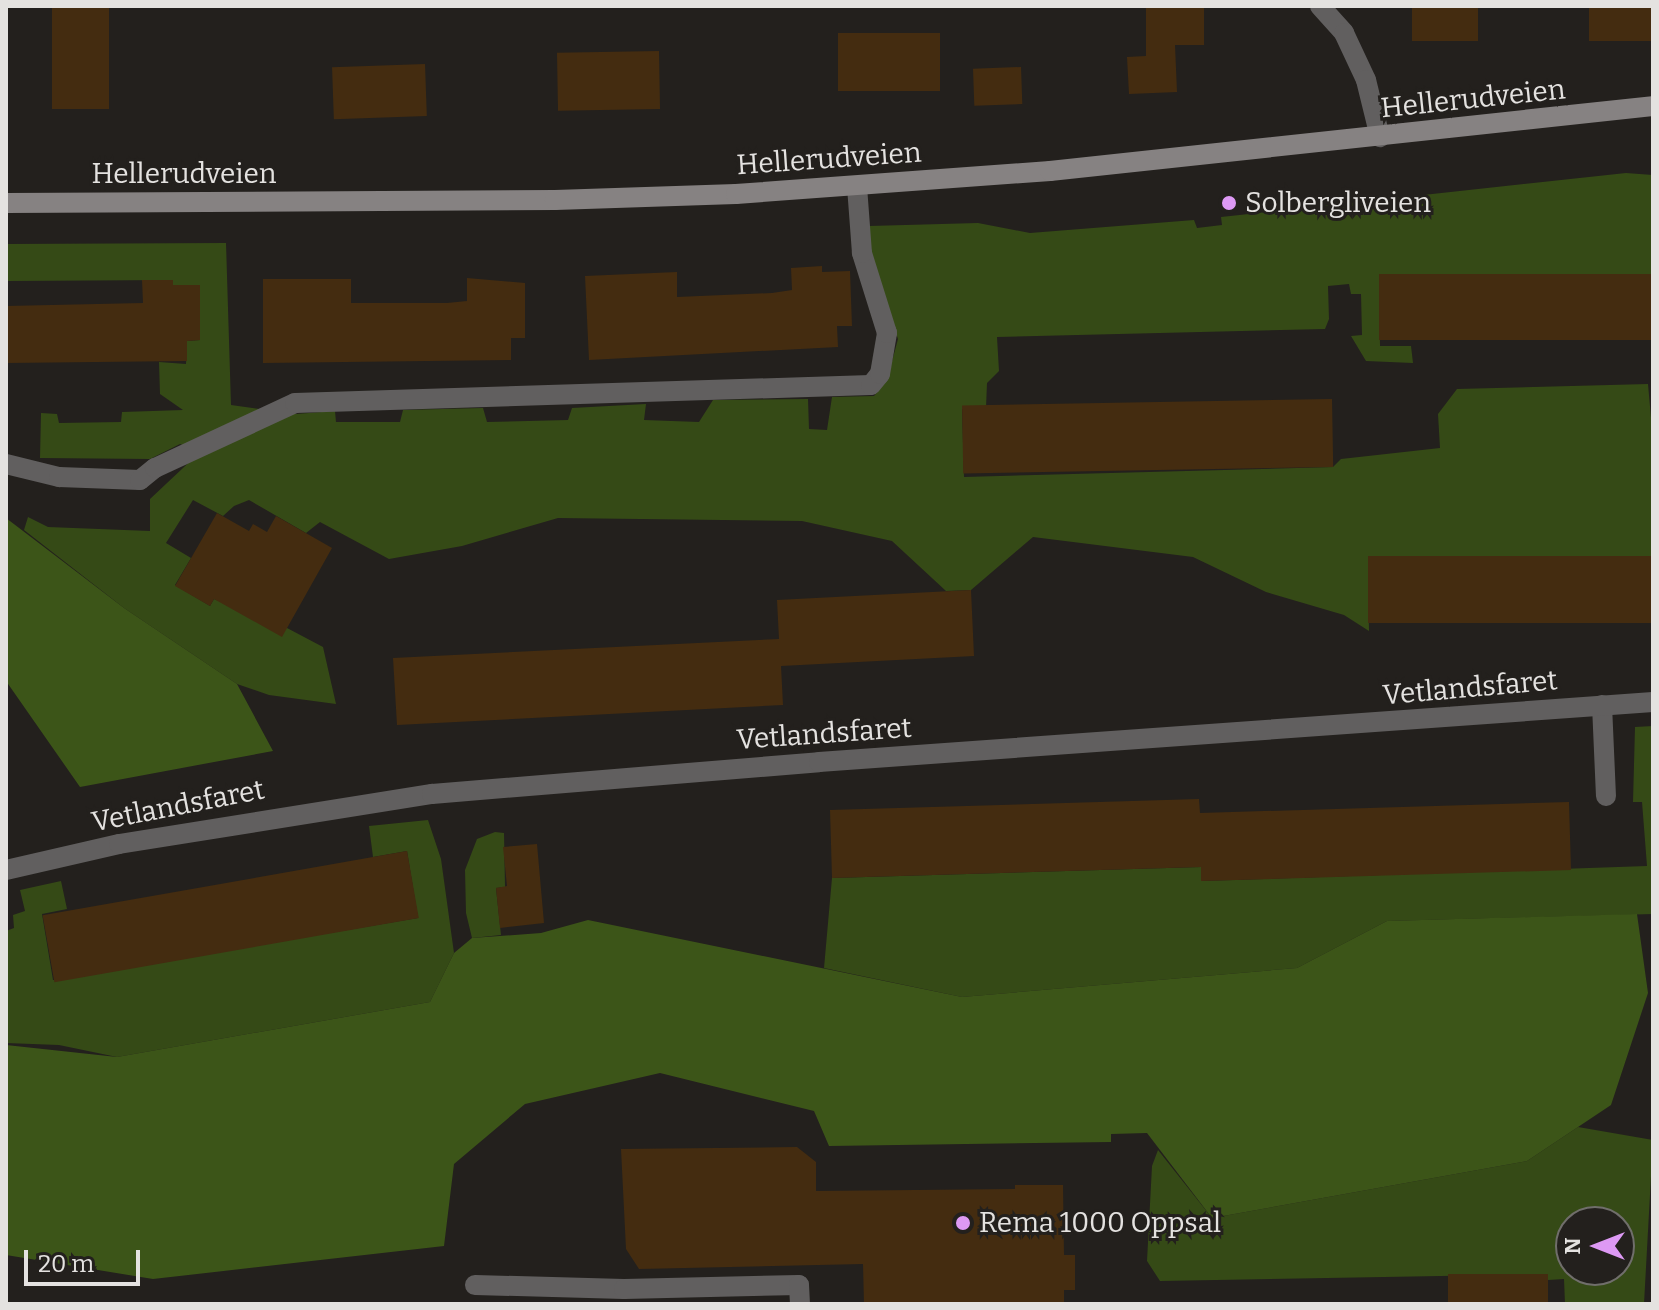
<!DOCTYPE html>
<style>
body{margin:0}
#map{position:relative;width:1659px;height:1310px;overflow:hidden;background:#23201d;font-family:Bitter,serif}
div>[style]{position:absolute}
.green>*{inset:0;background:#354a16}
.forest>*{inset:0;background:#3c5518}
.building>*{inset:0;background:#442c10;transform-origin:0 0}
.service>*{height:20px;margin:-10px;padding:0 10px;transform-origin:10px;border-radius:10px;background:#615f5f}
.minor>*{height:20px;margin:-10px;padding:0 10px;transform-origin:10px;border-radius:10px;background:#615f5f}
.secondary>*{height:20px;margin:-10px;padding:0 10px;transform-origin:10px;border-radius:10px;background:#868282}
.dots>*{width:22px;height:22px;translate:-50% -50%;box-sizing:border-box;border:4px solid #23201d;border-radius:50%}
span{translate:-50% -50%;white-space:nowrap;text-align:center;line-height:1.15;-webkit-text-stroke:6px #23201d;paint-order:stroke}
.street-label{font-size:28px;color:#e4e2e0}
.poi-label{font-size:28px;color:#e4e2e0}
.left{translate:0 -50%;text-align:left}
.frame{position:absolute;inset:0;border:8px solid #e4e2e0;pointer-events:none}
.north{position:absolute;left:1555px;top:1206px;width:80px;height:80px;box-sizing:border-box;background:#23201d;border:2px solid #706e6b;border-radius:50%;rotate:270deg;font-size:22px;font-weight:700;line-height:32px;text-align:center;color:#e4e2e0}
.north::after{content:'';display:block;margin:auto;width:28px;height:36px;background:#dd99f4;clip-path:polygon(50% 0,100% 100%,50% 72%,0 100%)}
.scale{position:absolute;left:24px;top:1250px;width:116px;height:36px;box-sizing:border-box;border:4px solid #e4e2e0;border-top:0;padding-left:10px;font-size:24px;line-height:28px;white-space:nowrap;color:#e4e2e0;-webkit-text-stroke:6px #23201d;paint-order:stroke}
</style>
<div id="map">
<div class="green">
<div style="clip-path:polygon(1626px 173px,1653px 175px,1653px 274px,1379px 280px,1380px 346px,1411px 346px,1413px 363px,1366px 361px,1351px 336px,1362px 335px,1361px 294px,1351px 294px,1349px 284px,1328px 286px,1329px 319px,1325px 329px,997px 337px,999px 371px,987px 383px,986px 408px,962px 409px,964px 477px,1333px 467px,1341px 459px,1440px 448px,1438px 414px,1457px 389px,1648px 384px,1653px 440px,1653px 556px,1368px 564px,1369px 631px,1344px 615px,1266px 592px,1193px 557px,1033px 537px,971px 590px,946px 591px,892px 541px,802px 521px,558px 518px,462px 546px,389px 559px,320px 522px,306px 533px,249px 500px,234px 506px,223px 516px,193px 500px,166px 543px,191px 558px,175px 585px,210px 606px,214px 599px,287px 628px,323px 647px,336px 704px,269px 695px,237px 684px,124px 608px,24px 530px,28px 517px,48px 527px,150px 531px,150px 499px,200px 452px,180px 444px,150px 459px,40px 458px,41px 413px,57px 414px,59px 423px,121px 422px,122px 412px,183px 410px,160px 394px,159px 362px,186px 364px,187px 341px,200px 340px,200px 285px,173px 285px,173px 280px,6px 281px,6px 244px,226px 243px,231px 405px,296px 414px,335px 411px,336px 422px,400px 422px,403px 410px,483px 408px,487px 422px,568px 420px,572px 408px,646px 404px,644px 420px,699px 422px,713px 400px,808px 399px,809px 429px,827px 430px,832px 397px,874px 396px,887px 380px,898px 339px,871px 256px,869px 226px,978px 223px,1030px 233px,1194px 220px,1197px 228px,1222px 225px,1221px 217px)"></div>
<div style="clip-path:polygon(1653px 726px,1653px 914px,1387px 921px,1297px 968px,962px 997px,824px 968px,832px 878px,1201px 867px,1202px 881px,1647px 866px,1642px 802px,1633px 802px,1635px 727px)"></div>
<div style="clip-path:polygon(428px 820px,441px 859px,454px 953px,430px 1002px,117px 1057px,59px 1045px,6px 1043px,6px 931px,14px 928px,13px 915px,25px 911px,20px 890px,61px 881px,67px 909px,42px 914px,53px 980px,418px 918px,407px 851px,373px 857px,369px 826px)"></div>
<div style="clip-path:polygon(495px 832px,504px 833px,505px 887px,496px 888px,501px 935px,472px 938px,466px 913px,465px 870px,477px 839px)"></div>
<div style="clip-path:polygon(evenodd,1578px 1127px,1653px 1140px,1644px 1304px,1565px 1304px,1564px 1279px,1548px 1280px,1547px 1274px,1160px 1281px,1147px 1261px,1152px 1166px,1158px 1150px,1212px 1218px,1527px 1161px,1578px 1127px,1571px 1222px,1619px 1222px,1619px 1270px,1571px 1270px,1571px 1222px)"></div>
</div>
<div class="forest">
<div style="clip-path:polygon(6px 518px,124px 608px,237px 684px,273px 751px,80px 787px,6px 681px)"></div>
<div style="clip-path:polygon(1637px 914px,1648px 993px,1611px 1105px,1527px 1161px,1212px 1218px,1147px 1133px,1111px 1134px,1111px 1142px,829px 1146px,814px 1111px,660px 1073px,525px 1104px,454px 1164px,444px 1246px,153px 1279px,6px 1255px,6px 1045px,117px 1057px,430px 1002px,454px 953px,472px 938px,541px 933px,588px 920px,962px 997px,1297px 968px,1387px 921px)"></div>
</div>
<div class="building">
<div style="clip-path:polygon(1146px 6px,1204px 6px,1204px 45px,1175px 45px,1177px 92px,1129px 94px,1127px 57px,1146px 56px)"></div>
<div style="left:1412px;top:6px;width:66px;height:35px"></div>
<div style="left:1589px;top:6px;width:64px;height:35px"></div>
<div style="left:52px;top:7px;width:57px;height:102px"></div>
<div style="left:940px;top:33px;width:58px;height:102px;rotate:90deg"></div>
<div style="left:659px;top:51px;width:58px;height:102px;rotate:89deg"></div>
<div style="left:425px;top:64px;width:52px;height:93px;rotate:88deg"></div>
<div style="left:1021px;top:67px;width:37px;height:48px;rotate:88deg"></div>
<div style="clip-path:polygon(822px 266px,822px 272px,850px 271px,852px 326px,837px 326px,838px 347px,589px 360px,585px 276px,677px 272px,677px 297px,772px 293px,792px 290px,791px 268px)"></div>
<div style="left:1653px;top:274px;width:66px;height:274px;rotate:90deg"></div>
<div style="clip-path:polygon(467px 278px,525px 283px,525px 338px,511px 338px,511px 360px,263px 363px,263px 279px,351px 279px,351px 303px,447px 303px,467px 301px)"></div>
<div style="clip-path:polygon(142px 280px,173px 280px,173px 285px,200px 285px,200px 340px,187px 341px,187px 361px,6px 363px,6px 306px,143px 303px)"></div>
<div style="left:1332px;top:399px;width:68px;height:370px;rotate:89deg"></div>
<div style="clip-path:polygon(217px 513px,249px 531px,253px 524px,267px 532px,276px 516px,332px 548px,282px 637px,214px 599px,210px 606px,175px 586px)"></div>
<div style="left:1653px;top:556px;width:67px;height:285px;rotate:90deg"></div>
<div style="clip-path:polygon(971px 590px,974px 656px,781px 666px,783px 705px,397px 725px,393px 658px,779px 639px,777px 600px)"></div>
<div style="clip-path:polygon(1199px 799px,1200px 813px,1569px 802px,1571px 870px,1201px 881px,1201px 867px,832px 878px,830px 810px)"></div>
<div style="clip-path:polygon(537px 844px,544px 923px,500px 928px,496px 888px,507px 886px,503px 847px)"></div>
<div style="left:407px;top:851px;width:68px;height:370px;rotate:80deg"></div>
<div style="clip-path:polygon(797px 1147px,816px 1162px,816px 1191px,1015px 1189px,1015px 1185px,1063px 1185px,1064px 1255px,1075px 1255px,1075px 1290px,1064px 1290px,1064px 1304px,864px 1304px,863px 1264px,639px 1269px,626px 1249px,621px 1149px)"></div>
<div style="left:1548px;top:1274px;width:30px;height:100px;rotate:90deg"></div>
</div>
<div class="service">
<div style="left:6px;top:464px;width:55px;rotate:13.8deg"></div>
<div style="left:59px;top:477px;width:81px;rotate:2.1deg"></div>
<div style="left:140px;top:480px;width:19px;rotate:-39deg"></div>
<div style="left:155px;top:468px;width:154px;rotate:-24.9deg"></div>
<div style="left:295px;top:403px;width:576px;rotate:-1.79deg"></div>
<div style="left:871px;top:385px;width:14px;rotate:-51deg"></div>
<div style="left:880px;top:374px;width:42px;rotate:-80.3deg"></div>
<div style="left:887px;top:333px;width:84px;rotate:-107.4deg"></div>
<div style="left:862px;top:253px;width:67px;rotate:-94.3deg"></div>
<div style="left:1602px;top:705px;width:91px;rotate:87.5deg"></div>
<div style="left:475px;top:1285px;width:149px;rotate:1.5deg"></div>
<div style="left:624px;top:1289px;width:175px;rotate:-1.3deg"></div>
<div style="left:799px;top:1285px;width:19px;rotate:87deg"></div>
</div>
<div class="minor">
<div style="left:1320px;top:6px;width:36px;rotate:48deg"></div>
<div style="left:1344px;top:33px;width:52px;rotate:64.9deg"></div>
<div style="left:1366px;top:80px;width:59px;rotate:76.2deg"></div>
<div style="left:6px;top:870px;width:116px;rotate:-13deg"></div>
<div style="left:119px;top:844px;width:317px;rotate:-9.1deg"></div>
<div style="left:432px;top:794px;width:388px;rotate:-4.7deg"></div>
<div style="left:819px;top:762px;width:836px;rotate:-4.11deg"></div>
</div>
<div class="secondary">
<div style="left:6px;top:203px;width:549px;rotate:-0.31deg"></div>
<div style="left:555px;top:200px;width:181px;rotate:-1.9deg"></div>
<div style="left:736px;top:194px;width:315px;rotate:-4.2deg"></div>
<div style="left:1050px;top:171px;width:606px;rotate:-6.15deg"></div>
</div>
<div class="dots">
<div style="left:1229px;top:203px;background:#dd99f4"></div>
<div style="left:963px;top:1223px;background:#dd99f4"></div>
</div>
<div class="street-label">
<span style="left:1473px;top:99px;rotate:-6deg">Hellerudveien</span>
<span style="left:829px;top:159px;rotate:-4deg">Hellerudveien</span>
<span style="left:184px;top:174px">Hellerudveien</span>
<span style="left:1470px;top:688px;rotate:-5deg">Vetlandsfaret</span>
<span style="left:824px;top:734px;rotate:-4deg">Vetlandsfaret</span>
<span style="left:178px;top:806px;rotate:-11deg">Vetlandsfaret</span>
</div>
<div class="poi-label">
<span class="left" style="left:1245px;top:203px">Solbergliveien</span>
<span class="left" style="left:979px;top:1223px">Rema 1000 Oppsal</span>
</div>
<div class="frame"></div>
<div class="north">N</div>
<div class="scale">20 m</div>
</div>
